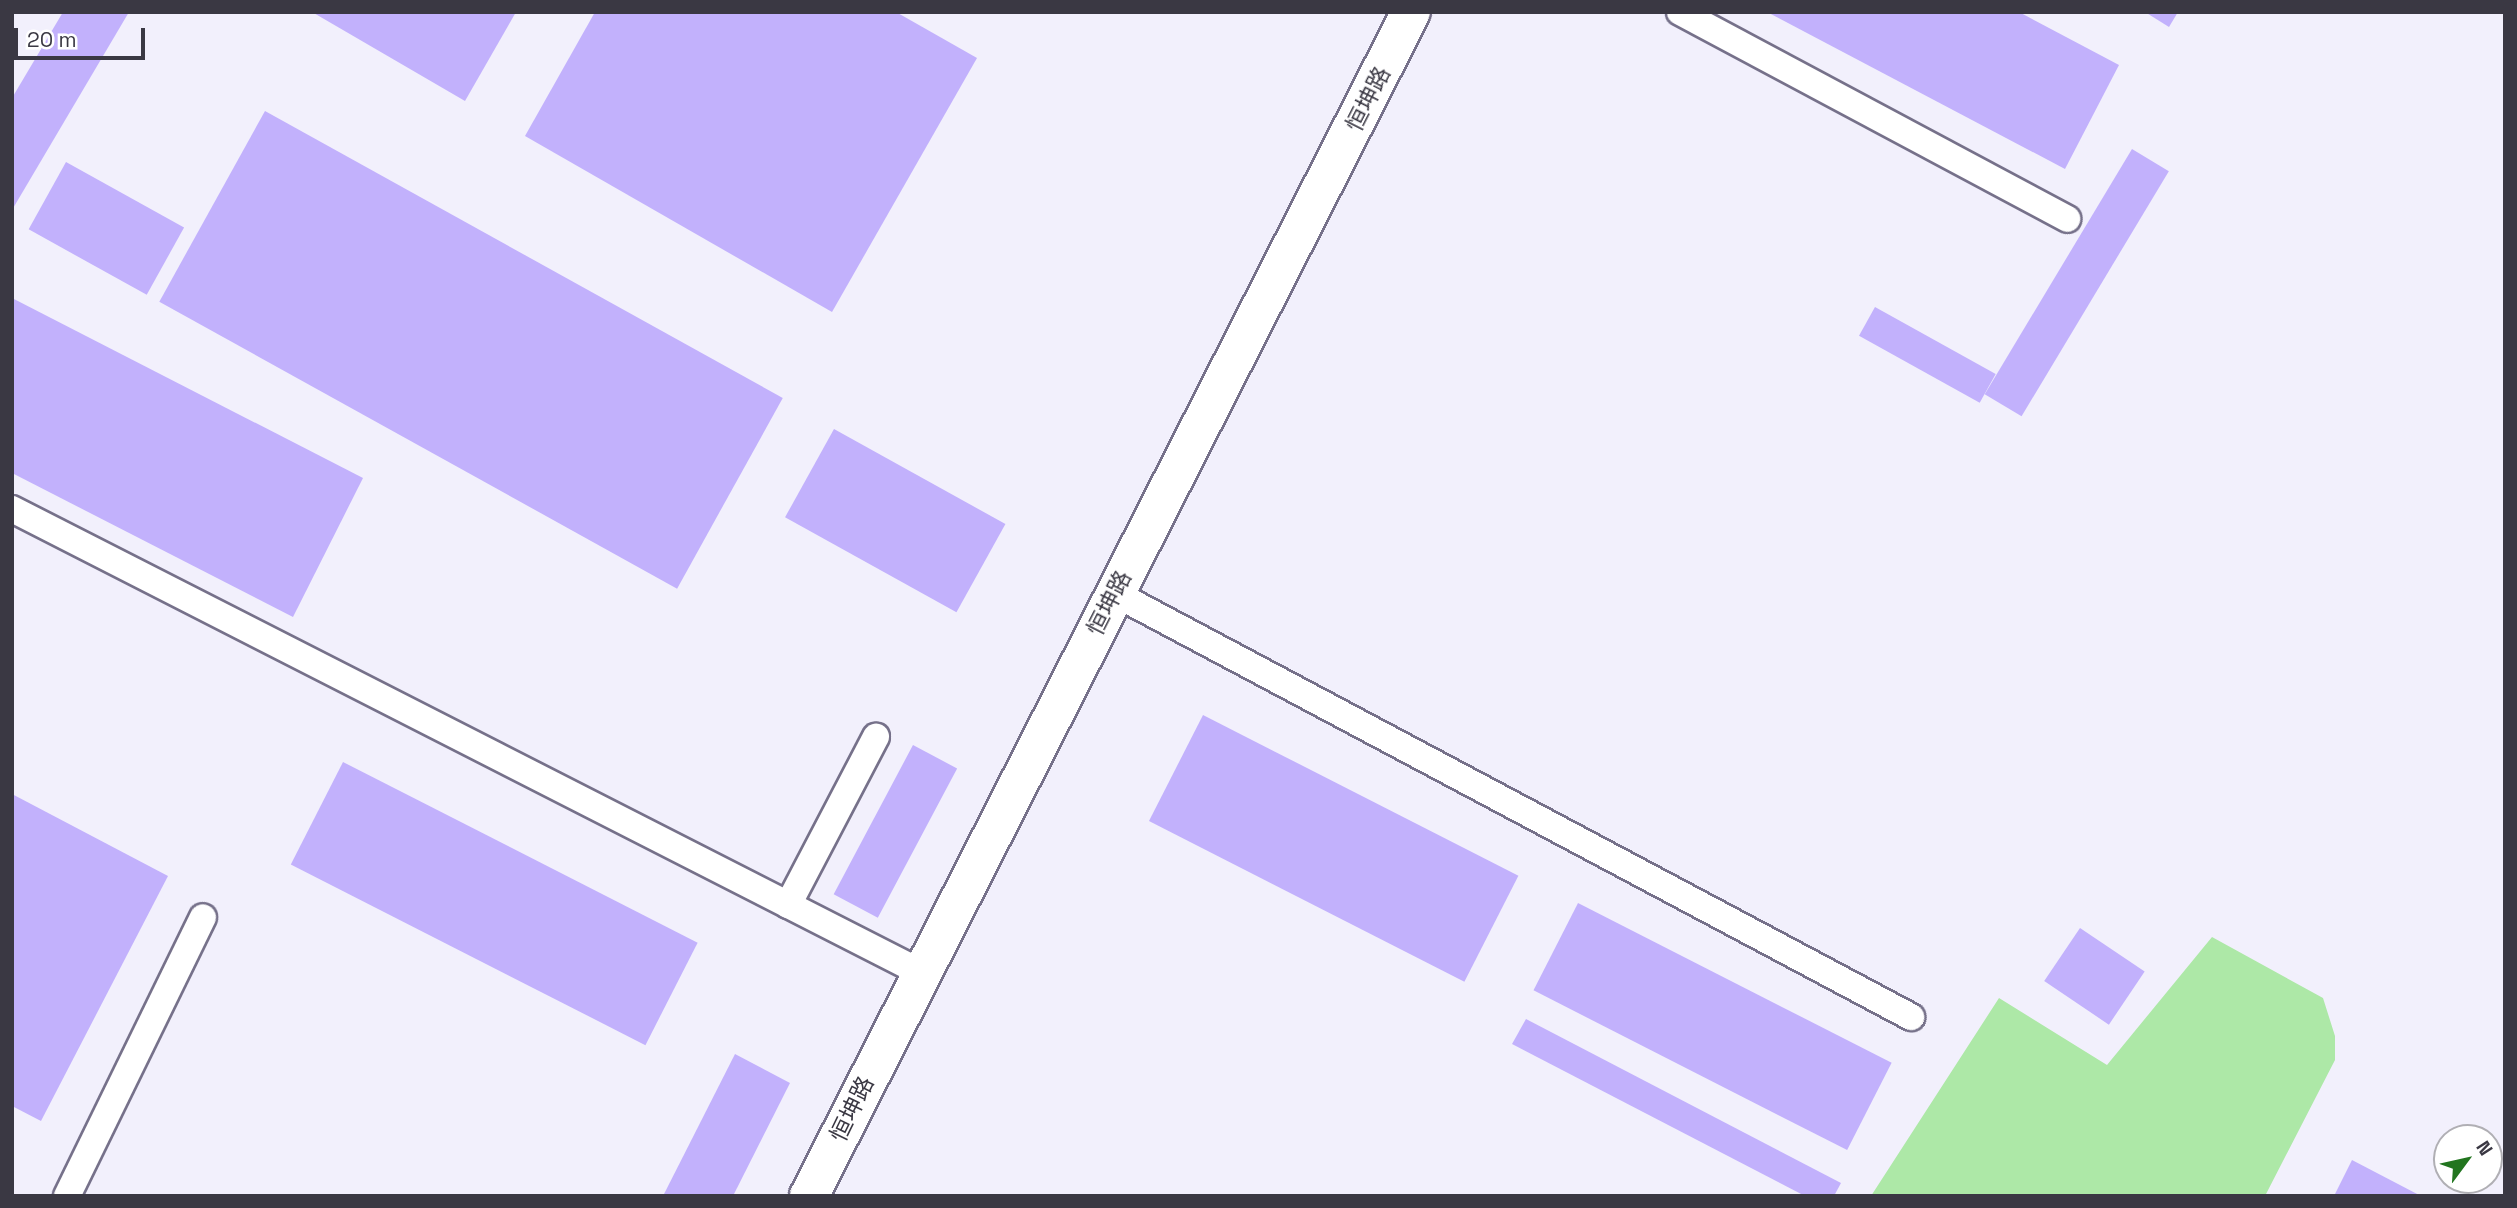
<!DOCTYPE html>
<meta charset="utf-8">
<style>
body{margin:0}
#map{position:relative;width:2517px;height:1208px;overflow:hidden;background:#f2f0fc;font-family:"Space Grotesk","Noto Sans SC",sans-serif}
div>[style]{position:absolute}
.water>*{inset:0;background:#ade8a7}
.building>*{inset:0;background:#c2b1fc;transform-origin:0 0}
.roads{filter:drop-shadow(2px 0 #76718a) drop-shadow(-2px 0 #76718a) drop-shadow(0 2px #76718a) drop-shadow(0 -2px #76718a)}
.lane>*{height:26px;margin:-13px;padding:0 13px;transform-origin:13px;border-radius:13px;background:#fff}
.secondary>*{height:38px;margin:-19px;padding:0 19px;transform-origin:19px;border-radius:19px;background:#fff}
span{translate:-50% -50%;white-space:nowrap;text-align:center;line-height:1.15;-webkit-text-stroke:6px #fff;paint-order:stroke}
.street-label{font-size:23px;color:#3a3843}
.frame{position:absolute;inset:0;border:14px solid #3a3843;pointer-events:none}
.north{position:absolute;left:2433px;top:1124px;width:70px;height:70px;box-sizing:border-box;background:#fff;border:2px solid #b0afb4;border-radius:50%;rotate:57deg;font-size:19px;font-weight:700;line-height:28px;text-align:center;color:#3a3843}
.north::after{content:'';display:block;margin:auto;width:24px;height:32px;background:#22751f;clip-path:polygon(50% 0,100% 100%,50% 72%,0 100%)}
.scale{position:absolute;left:14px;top:28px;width:131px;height:32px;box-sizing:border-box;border:4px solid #3a3843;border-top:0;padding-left:9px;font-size:21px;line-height:24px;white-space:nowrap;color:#3a3843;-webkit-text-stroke:5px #fff;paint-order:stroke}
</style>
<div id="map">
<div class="water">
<div style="clip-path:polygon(2212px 937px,2323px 998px,2335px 1036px,2335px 1060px,2265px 1196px,1871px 1196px,1999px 998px,2107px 1065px)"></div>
</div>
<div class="building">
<div style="clip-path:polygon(63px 12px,129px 12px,12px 210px,12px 98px)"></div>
<div style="clip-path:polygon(312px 12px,516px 12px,465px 101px)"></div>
<div style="clip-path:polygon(595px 12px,896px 12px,977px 58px,832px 312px,525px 136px)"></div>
<div style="clip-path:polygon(1767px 12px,2019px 12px,2119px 65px,2065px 169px)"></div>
<div style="clip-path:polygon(2145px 12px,2178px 12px,2169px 27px)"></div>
<div style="left:265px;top:111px;width:592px;height:218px;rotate:29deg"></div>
<div style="left:2132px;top:149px;width:43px;height:286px;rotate:31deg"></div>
<div style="left:66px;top:162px;width:135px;height:77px;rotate:29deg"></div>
<div style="clip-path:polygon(12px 298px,363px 478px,293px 617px,12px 473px)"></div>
<div style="left:1875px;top:307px;width:138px;height:33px;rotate:29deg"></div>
<div style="left:834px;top:429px;width:196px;height:101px;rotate:29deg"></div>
<div style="left:1203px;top:715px;width:354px;height:119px;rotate:27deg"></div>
<div style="left:913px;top:745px;width:50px;height:169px;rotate:28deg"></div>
<div style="left:343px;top:762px;width:398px;height:115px;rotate:27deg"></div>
<div style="clip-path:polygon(12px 794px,168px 876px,41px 1121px,12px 1106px)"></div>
<div style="left:1578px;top:903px;width:352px;height:98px;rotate:27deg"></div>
<div style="left:2080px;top:928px;width:78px;height:64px;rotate:34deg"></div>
<div style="clip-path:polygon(1526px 1019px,1841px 1183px,1834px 1196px,1805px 1196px,1512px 1044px)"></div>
<div style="clip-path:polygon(735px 1054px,790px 1083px,733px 1196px,663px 1196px)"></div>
<div style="clip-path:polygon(2352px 1160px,2421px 1196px,2334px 1196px)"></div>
</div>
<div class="roads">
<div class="lane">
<div style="left:1680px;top:12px;width:439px;rotate:28.1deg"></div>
<div style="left:12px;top:509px;width:1019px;rotate:27.02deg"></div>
<div style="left:1114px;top:593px;width:903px;rotate:28.01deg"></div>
<div style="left:788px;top:905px;width:190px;rotate:-62.4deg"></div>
<div style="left:67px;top:1196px;width:310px;rotate:-64deg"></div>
</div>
<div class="secondary">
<div style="left:809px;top:1196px;width:1328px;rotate:-63.05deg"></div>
</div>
</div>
<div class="street-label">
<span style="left:1368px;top:99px;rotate:-63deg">恒坤路</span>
<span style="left:1109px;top:603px;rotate:-63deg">恒坤路</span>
<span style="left:852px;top:1109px;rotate:-64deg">恒坤路</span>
</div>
<div class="frame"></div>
<div class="north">N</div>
<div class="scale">20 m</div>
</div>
